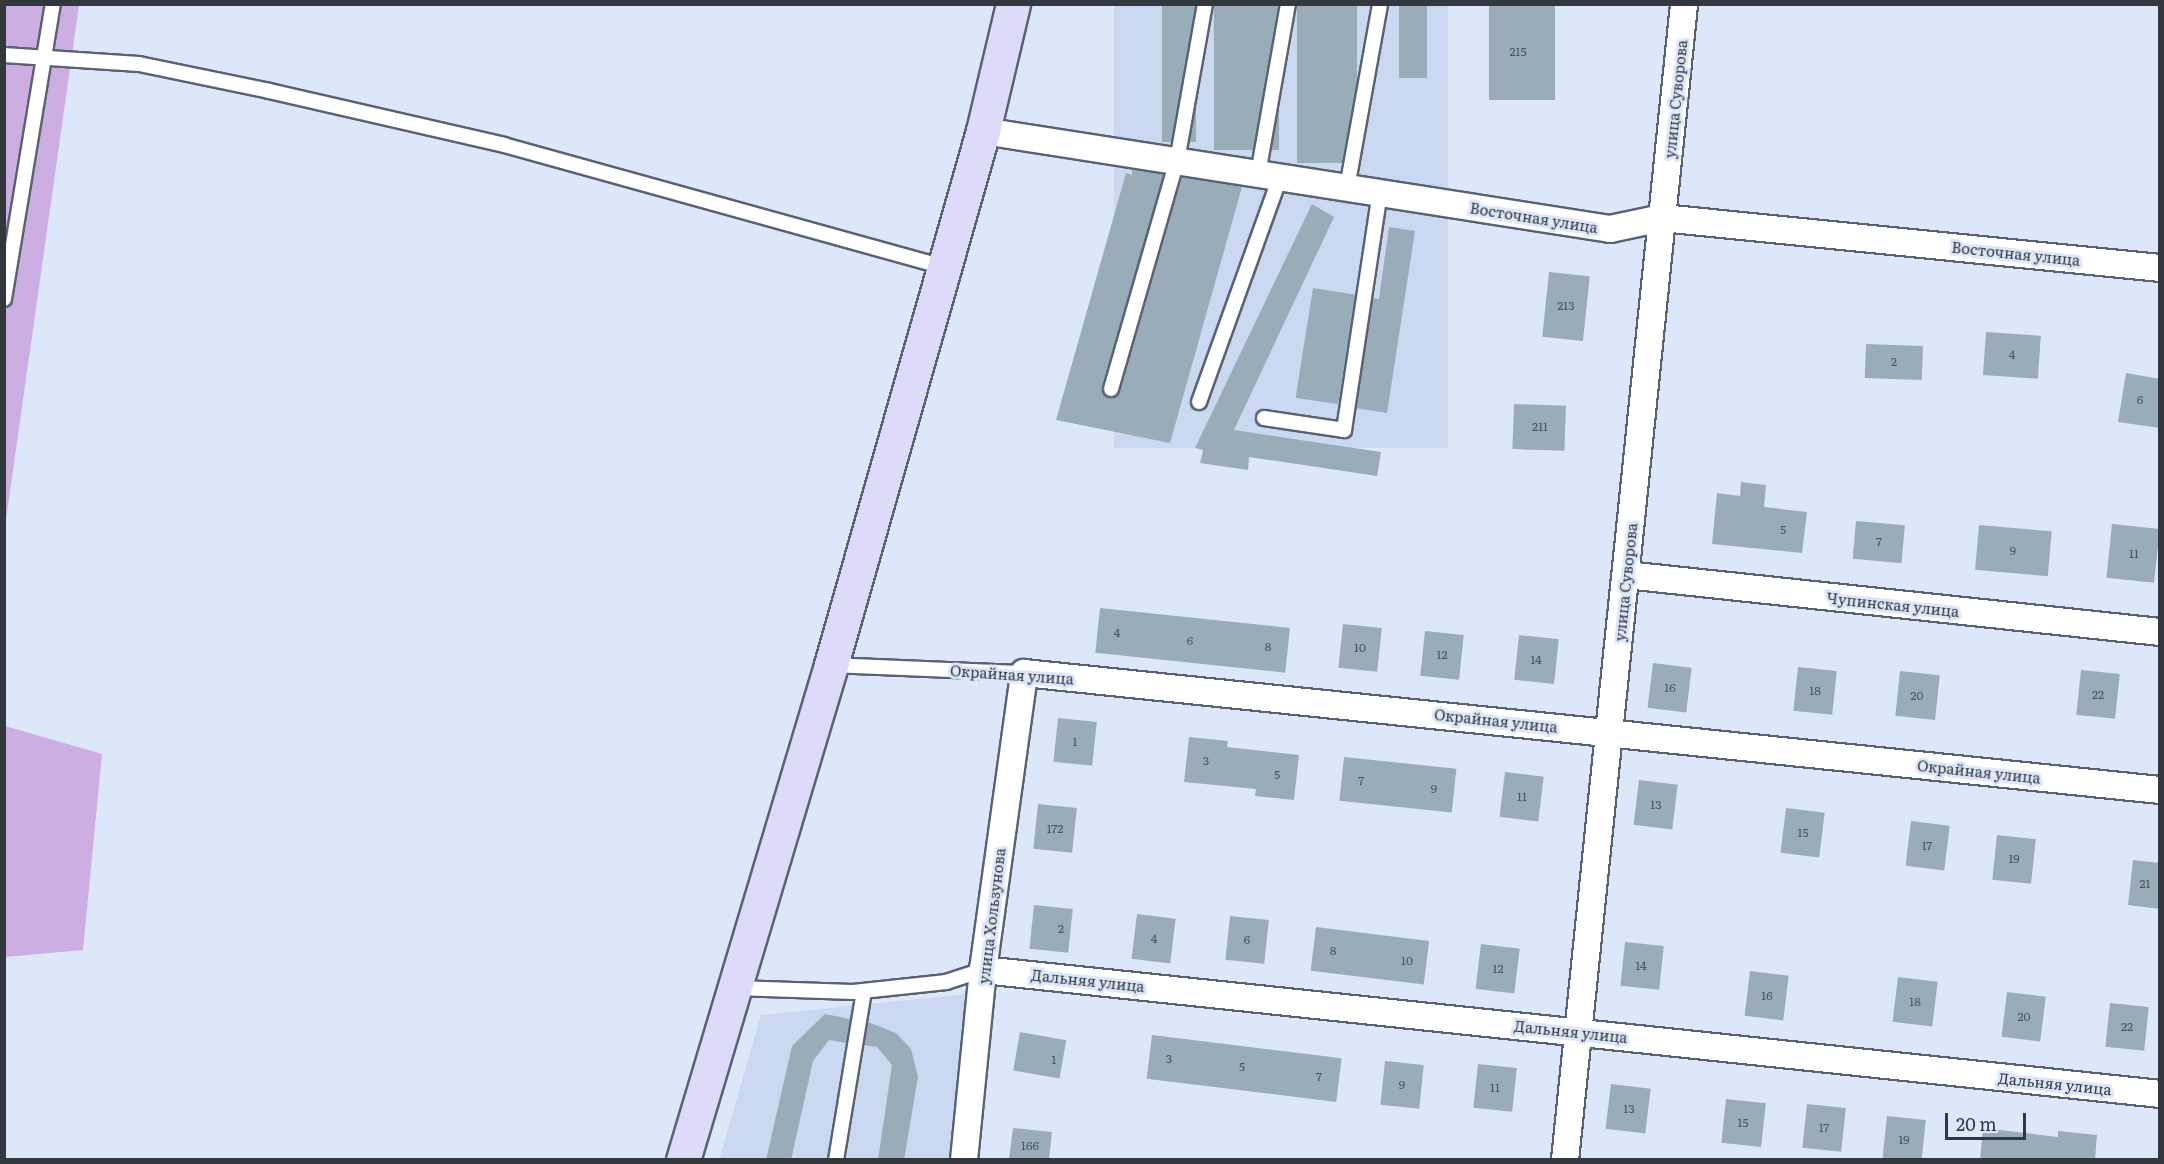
<!DOCTYPE html>
<meta charset="utf-8">
<style>
body{margin:0}
#map{position:relative;width:2164px;height:1164px;overflow:hidden;background:#dce8fa;font-family:Literata,serif}
div>[style]{position:absolute}
.built>*{inset:0;background:#cad9f1;transform-origin:0 0}
.green>*{inset:0;background:#cdaee3}
.building>*{inset:0;background:#99adb8;transform-origin:0 0}
.roads{filter:drop-shadow(2px 0 #586272) drop-shadow(-2px 0 #586272) drop-shadow(0 2px #586272) drop-shadow(0 -2px #586272)}
.service>*{height:14px;margin:-7px;padding:0 7px;transform-origin:7px;border-radius:7px;background:#fff}
.minor>*{height:26px;margin:-13px;padding:0 13px;transform-origin:13px;border-radius:13px;background:#fff}
.secondary>*{height:33px;margin:-16.5px;padding:0 16.5px;transform-origin:16.5px;border-radius:16.5px;background:#dddafa}
span{translate:-50% -50%;white-space:nowrap;text-align:center;line-height:1.15;-webkit-text-stroke:6px #dce8fa;paint-order:stroke}
.number-label{font-size:12px;color:#4c555d}
.number-label span{-webkit-text-stroke-width:0}
.street-label{font-size:15px;color:#33383f}
.frame{position:absolute;inset:0;border:6px solid #33383f;pointer-events:none}
.scale{position:absolute;left:1945px;top:1113px;width:81px;height:27px;box-sizing:border-box;border:3px solid #33383f;border-top:0;padding-left:8px;font-size:18px;line-height:21px;white-space:nowrap;color:#33383f;-webkit-text-stroke:4px #dce8fa;paint-order:stroke}
</style>
<div id="map">
<div class="built">
<div style="left:1114px;top:5px;width:334px;height:443px"></div>
<div style="clip-path:polygon(967px 994px,949px 1159px,719px 1160px,761px 1015px)"></div>
</div>
<div class="green">
<div style="clip-path:polygon(5px 5px,79px 5px,5px 527px)"></div>
<div style="clip-path:polygon(5px 726px,102px 754px,83px 950px,5px 957px)"></div>
</div>
<div class="building">
<div style="left:1162px;top:4px;width:34px;height:138px"></div>
<div style="left:1214px;top:4px;width:65px;height:146px"></div>
<div style="left:1297px;top:4px;width:60px;height:159px"></div>
<div style="left:1399px;top:4px;width:28px;height:74px"></div>
<div style="left:1489px;top:4px;width:66px;height:96px"></div>
<div style="clip-path:polygon(1132px 170px,1164px 174px,1102px 386px,1109px 398px,1120px 392px,1182px 177px,1242px 187px,1170px 443px,1056px 420px,1126px 173px,1132px 175px)"></div>
<div style="clip-path:polygon(1312px 204px,1334px 217px,1234px 430px,1381px 452px,1377px 476px,1249px 457px,1248px 470px,1200px 463px,1203px 450px,1195px 448px)"></div>
<div style="clip-path:polygon(1389px 227px,1415px 231px,1387px 413px,1356px 408px,1373px 298px,1379px 299px)"></div>
<div style="left:1549px;top:272px;width:41px;height:65px;rotate:6deg"></div>
<div style="left:1313px;top:288px;width:43px;height:111px;rotate:9deg"></div>
<div style="left:1986px;top:332px;width:55px;height:43px;rotate:4deg"></div>
<div style="left:1866px;top:344px;width:57px;height:34px;rotate:2deg"></div>
<div style="clip-path:polygon(2126px 373px,2160px 379px,2160px 428px,2118px 422px)"></div>
<div style="left:1514px;top:404px;width:52px;height:45px;rotate:2deg"></div>
<div style="clip-path:polygon(1741px 482px,1766px 485px,1764px 507px,1807px 512px,1802px 553px,1712px 544px,1717px 493px,1740px 496px)"></div>
<div style="left:1856px;top:521px;width:49px;height:38px;rotate:5deg"></div>
<div style="left:2112px;top:524px;width:48px;height:54px;rotate:6deg"></div>
<div style="left:1979px;top:525px;width:73px;height:45px;rotate:5deg"></div>
<div style="left:1100px;top:608px;width:191px;height:45px;rotate:6deg"></div>
<div style="left:1343px;top:624px;width:39px;height:44px;rotate:6deg"></div>
<div style="left:1425px;top:631px;width:39px;height:45px;rotate:6deg"></div>
<div style="left:1519px;top:635px;width:40px;height:45px;rotate:6deg"></div>
<div style="left:1653px;top:663px;width:39px;height:45px;rotate:7deg"></div>
<div style="left:1798px;top:667px;width:39px;height:44px;rotate:6deg"></div>
<div style="left:2081px;top:670px;width:39px;height:45px;rotate:6deg"></div>
<div style="left:1900px;top:671px;width:40px;height:45px;rotate:6deg"></div>
<div style="left:1058px;top:718px;width:39px;height:44px;rotate:6deg"></div>
<div style="clip-path:polygon(1189px 737px,1228px 741px,1227px 747px,1299px 755px,1294px 800px,1255px 796px,1256px 789px,1184px 782px)"></div>
<div style="left:1344px;top:757px;width:113px;height:44px;rotate:6deg"></div>
<div style="left:1505px;top:772px;width:39px;height:45px;rotate:7deg"></div>
<div style="left:1639px;top:780px;width:39px;height:45px;rotate:7deg"></div>
<div style="left:1038px;top:804px;width:39px;height:45px;rotate:6deg"></div>
<div style="left:1786px;top:808px;width:39px;height:45px;rotate:7deg"></div>
<div style="left:1911px;top:821px;width:39px;height:45px;rotate:7deg"></div>
<div style="left:1997px;top:835px;width:39px;height:45px;rotate:6deg"></div>
<div style="clip-path:polygon(2133px 860px,2160px 863px,2160px 909px,2128px 905px)"></div>
<div style="left:1034px;top:905px;width:39px;height:44px;rotate:6deg"></div>
<div style="left:1137px;top:914px;width:39px;height:45px;rotate:7deg"></div>
<div style="left:1230px;top:916px;width:39px;height:44px;rotate:6deg"></div>
<div style="left:1316px;top:927px;width:114px;height:44px;rotate:7deg"></div>
<div style="left:1625px;top:942px;width:39px;height:44px;rotate:6deg"></div>
<div style="left:1481px;top:944px;width:39px;height:45px;rotate:7deg"></div>
<div style="left:1750px;top:971px;width:39px;height:45px;rotate:7deg"></div>
<div style="left:1898px;top:977px;width:40px;height:45px;rotate:7deg"></div>
<div style="left:2007px;top:992px;width:39px;height:45px;rotate:7deg"></div>
<div style="left:2110px;top:1003px;width:39px;height:44px;rotate:6deg"></div>
<div style="clip-path:polygon(825px 1014px,850px 1019px,846px 1043px,829px 1040px,813px 1061px,791px 1160px,766px 1160px,792px 1046px)"></div>
<div style="clip-path:polygon(868px 1022px,896px 1033px,911px 1049px,918px 1077px,904px 1160px,878px 1160px,892px 1065px,877px 1047px,864px 1045px)"></div>
<div style="left:1020px;top:1032px;width:47px;height:39px;rotate:10deg"></div>
<div style="left:1152px;top:1035px;width:191px;height:44px;rotate:7deg"></div>
<div style="left:1385px;top:1061px;width:39px;height:44px;rotate:6deg"></div>
<div style="left:1478px;top:1064px;width:39px;height:44px;rotate:6deg"></div>
<div style="left:1611px;top:1084px;width:40px;height:45px;rotate:7deg"></div>
<div style="left:1726px;top:1099px;width:40px;height:44px;rotate:6deg"></div>
<div style="left:1807px;top:1104px;width:39px;height:44px;rotate:6deg"></div>
<div style="left:1887px;top:1116px;width:39px;height:44px;rotate:6deg"></div>
<div style="clip-path:polygon(1013px 1128px,1052px 1132px,1049px 1160px,1009px 1160px)"></div>
<div style="clip-path:polygon(1983px 1128px,2058px 1137px,2058px 1131px,2097px 1135px,2095px 1160px,1980px 1160px)"></div>
</div>
<div class="roads">
<div class="service">
<div style="left:4px;top:55px;width:135px;rotate:3.8deg"></div>
<div style="left:139px;top:64px;width:133px;rotate:11.7deg"></div>
<div style="left:269px;top:91px;width:241px;rotate:12.9deg"></div>
<div style="left:504px;top:145px;width:456px;rotate:15.5deg"></div>
<div style="left:1258px;top:174px;width:173px;rotate:-80deg"></div>
<div style="left:1347px;top:188px;width:187px;rotate:-79.8deg"></div>
<div style="left:4px;top:299px;width:299px;rotate:-80.6deg"></div>
<div style="left:1111px;top:389px;width:237px;rotate:-73.9deg"></div>
<div style="left:1177px;top:161px;width:159px;rotate:-79.9deg"></div>
<div style="left:1199px;top:402px;width:239px;rotate:-70.2deg"></div>
<div style="left:1264px;top:418px;width:81px;rotate:8.5deg"></div>
<div style="left:1344px;top:430px;width:240px;rotate:-81.4deg"></div>
<div style="left:831px;top:665px;width:193px;rotate:2.4deg"></div>
<div style="left:735px;top:988px;width:118px;rotate:1.9deg"></div>
<div style="left:853px;top:992px;width:94px;rotate:-6.1deg"></div>
<div style="left:946px;top:982px;width:39px;rotate:-18deg"></div>
<div style="left:836px;top:1160px;width:171px;rotate:-80.6deg"></div>
</div>
<div class="minor">
<div style="left:983px;top:131px;width:635px;rotate:8.88deg"></div>
<div style="left:1610px;top:229px;width:53px;rotate:-11.9deg"></div>
<div style="left:1662px;top:218px;width:501px;rotate:5.73deg"></div>
<div style="left:1626px;top:575px;width:537px;rotate:6.09deg"></div>
<div style="left:983px;top:970px;width:1184px;rotate:6.01deg"></div>
<div style="left:964px;top:1160px;width:191px;rotate:-84.3deg"></div>
<div style="left:983px;top:970px;width:300px;rotate:-82.1deg"></div>
<div style="left:1024px;top:673px;width:1142px;rotate:5.88deg"></div>
<div style="left:1565px;top:1160px;width:1162px;rotate:-84.12deg"></div>
</div>
<div class="secondary">
<div style="left:683px;top:1160px;width:517px;rotate:-73.35deg"></div>
<div style="left:831px;top:665px;width:555px;rotate:-74.11deg"></div>
<div style="left:983px;top:131px;width:130px;rotate:-76.7deg"></div>
</div>
</div>
<div class="number-label">
<span style="left:1518px;top:52px">215</span>
<span style="left:1566px;top:306px">213</span>
<span style="left:2012px;top:355px">4</span>
<span style="left:1894px;top:362px">2</span>
<span style="left:2140px;top:400px">6</span>
<span style="left:1540px;top:427px">211</span>
<span style="left:1783px;top:530px">5</span>
<span style="left:1879px;top:542px">7</span>
<span style="left:2013px;top:551px">9</span>
<span style="left:2134px;top:554px">11</span>
<span style="left:1117px;top:633px">4</span>
<span style="left:1190px;top:641px">6</span>
<span style="left:1268px;top:647px">8</span>
<span style="left:1360px;top:648px">10</span>
<span style="left:1442px;top:655px">12</span>
<span style="left:1536px;top:660px">14</span>
<span style="left:1670px;top:688px">16</span>
<span style="left:1815px;top:691px">18</span>
<span style="left:2098px;top:695px">22</span>
<span style="left:1917px;top:696px">20</span>
<span style="left:1075px;top:742px">1</span>
<span style="left:1206px;top:761px">3</span>
<span style="left:1277px;top:775px">5</span>
<span style="left:1361px;top:781px">7</span>
<span style="left:1434px;top:789px">9</span>
<span style="left:1522px;top:797px">11</span>
<span style="left:1656px;top:805px">13</span>
<span style="left:1055px;top:829px">172</span>
<span style="left:1803px;top:833px">15</span>
<span style="left:1927px;top:846px">17</span>
<span style="left:2014px;top:859px">19</span>
<span style="left:2145px;top:884px">21</span>
<span style="left:1061px;top:929px">2</span>
<span style="left:1154px;top:939px">4</span>
<span style="left:1247px;top:940px">6</span>
<span style="left:1333px;top:951px">8</span>
<span style="left:1407px;top:961px">10</span>
<span style="left:1641px;top:966px">14</span>
<span style="left:1498px;top:969px">12</span>
<span style="left:1767px;top:996px">16</span>
<span style="left:1915px;top:1002px">18</span>
<span style="left:2024px;top:1017px">20</span>
<span style="left:2127px;top:1027px">22</span>
<span style="left:1169px;top:1059px">3</span>
<span style="left:1054px;top:1060px">1</span>
<span style="left:1242px;top:1067px">5</span>
<span style="left:1319px;top:1077px">7</span>
<span style="left:1402px;top:1085px">9</span>
<span style="left:1495px;top:1088px">11</span>
<span style="left:1629px;top:1109px">13</span>
<span style="left:1743px;top:1123px">15</span>
<span style="left:1824px;top:1128px">17</span>
<span style="left:1904px;top:1140px">19</span>
<span style="left:1030px;top:1146px">166</span>
</div>
<div class="street-label">
<span style="left:1675px;top:99px;rotate:-84deg">улица Суворова</span>
<span style="left:1534px;top:217px;rotate:9deg">Восточная улица</span>
<span style="left:2016px;top:253px;rotate:6deg">Восточная улица</span>
<span style="left:1625px;top:582px;rotate:-84deg">улица Суворова</span>
<span style="left:1893px;top:604px;rotate:6deg">Чупинская улица</span>
<span style="left:1012px;top:674px;rotate:4deg">Окрайная улица</span>
<span style="left:1496px;top:720px;rotate:6deg">Окрайная улица</span>
<span style="left:1979px;top:771px;rotate:6deg">Окрайная улица</span>
<span style="left:991px;top:916px;rotate:-83deg">улица Хользунова</span>
<span style="left:1088px;top:980px;rotate:6deg">Дальняя улица</span>
<span style="left:1571px;top:1031px;rotate:6deg">Дальняя улица</span>
<span style="left:2055px;top:1083px;rotate:6deg">Дальняя улица</span>
</div>
<div class="frame"></div>
<div class="scale">20 m</div>
</div>
